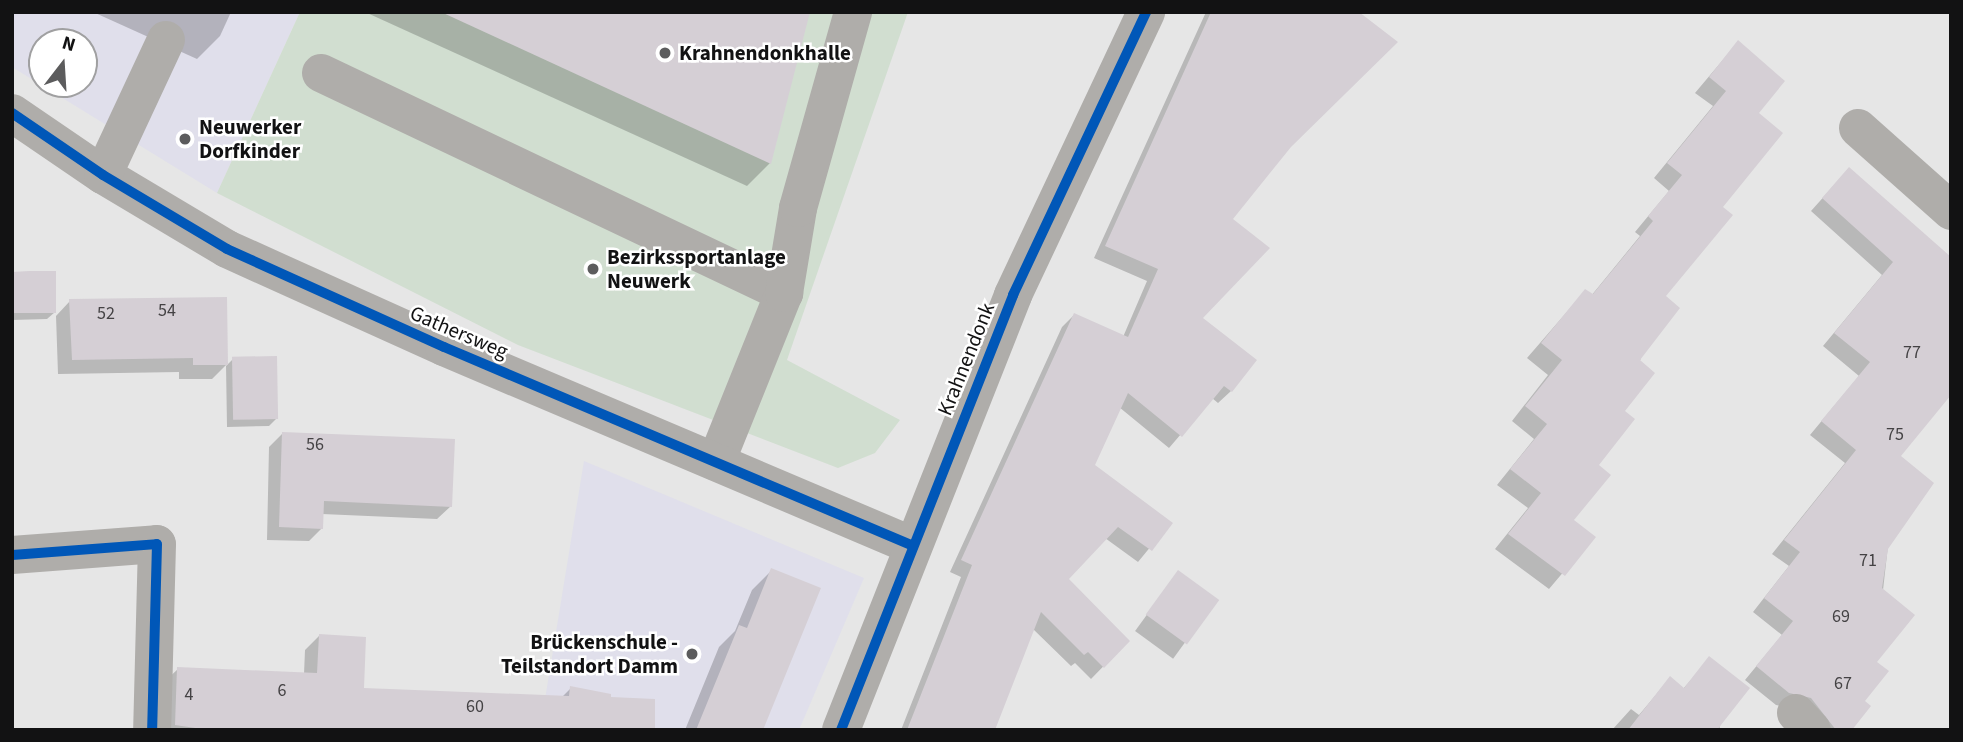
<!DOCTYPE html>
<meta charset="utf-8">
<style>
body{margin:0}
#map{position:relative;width:1963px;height:742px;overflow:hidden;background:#e6e6e6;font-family:"Source Sans 3",sans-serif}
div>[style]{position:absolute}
.education>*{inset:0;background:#e0dfeb}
.green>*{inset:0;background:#d1ded0}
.shadow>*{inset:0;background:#0003;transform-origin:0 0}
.building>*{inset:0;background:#d5cfd5;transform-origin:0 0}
.minor>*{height:38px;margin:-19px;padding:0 19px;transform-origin:19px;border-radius:19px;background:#afadaa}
.cycleway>*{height:10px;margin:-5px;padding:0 5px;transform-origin:5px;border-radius:5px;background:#0057b8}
.dots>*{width:19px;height:19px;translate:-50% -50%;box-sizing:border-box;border:4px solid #fff;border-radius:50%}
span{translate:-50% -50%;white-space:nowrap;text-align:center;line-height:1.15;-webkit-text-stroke:5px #fff;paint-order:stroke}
.number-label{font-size:18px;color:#444244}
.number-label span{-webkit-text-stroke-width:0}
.poi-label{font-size:21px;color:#121213;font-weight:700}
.left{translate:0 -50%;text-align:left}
.right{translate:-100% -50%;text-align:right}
.street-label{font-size:21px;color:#121213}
.frame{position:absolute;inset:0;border:14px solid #121213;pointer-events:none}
.north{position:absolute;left:28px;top:28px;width:70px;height:70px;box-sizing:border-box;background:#fff;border:2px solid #a0a0a1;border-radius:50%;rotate:17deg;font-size:19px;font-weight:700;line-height:28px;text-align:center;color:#121213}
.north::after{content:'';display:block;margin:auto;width:24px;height:32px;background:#5c5c5d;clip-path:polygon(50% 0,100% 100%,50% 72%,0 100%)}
</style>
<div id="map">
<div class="education">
<div style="clip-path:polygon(evenodd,12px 12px,300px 12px,217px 193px,12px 67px,12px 12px,42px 42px,84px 42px,84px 84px,42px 84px,42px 42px)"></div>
<div style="clip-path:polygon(584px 461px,864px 578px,799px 730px,540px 730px)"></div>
</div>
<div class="green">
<div style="clip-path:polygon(300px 12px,908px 12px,787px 360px,900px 420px,875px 453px,838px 468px,518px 345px,217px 193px)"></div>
</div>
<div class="shadow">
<div style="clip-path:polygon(93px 12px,231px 12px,220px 36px,197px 59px)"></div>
<div style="clip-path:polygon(365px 12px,808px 12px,770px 163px,747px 186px)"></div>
<div style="clip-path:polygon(1206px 12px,1356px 12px,1288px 148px,1231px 220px,1201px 318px,1231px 391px,1218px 403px,1212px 398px,1169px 448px,1119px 407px,1093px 465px,1170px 523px,1138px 562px,1105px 538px,1066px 579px,1128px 641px,1091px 679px,1075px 663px,1071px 666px,1032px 628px,992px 730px,901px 730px,961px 577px,950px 572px,1062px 327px,1074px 315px,1123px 337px,1147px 281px,1094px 258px)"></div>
<div style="clip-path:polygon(1738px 42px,1756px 114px,1720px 207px,1663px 296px,1622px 411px,1572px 520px,1593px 537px,1549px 589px,1495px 549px,1528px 508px,1497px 485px,1534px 439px,1512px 421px,1548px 375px,1527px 358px,1585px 291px,1591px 296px,1640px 236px,1635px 232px,1669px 191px,1654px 178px,1713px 106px,1695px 93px)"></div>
<div style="clip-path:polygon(1837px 182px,1951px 259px,1898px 456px,1875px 662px,1850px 730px,1816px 730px,1799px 710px,1776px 705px,1745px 680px,1782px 635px,1753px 612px,1789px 566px,1772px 554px,1845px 463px,1810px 435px,1859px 376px,1823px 346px,1882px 275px,1811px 211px)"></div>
<div style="clip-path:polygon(12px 273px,55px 312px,47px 319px,12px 320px)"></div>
<div style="clip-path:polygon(225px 299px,226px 366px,233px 359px,277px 418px,269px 426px,227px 427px,226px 365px,212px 379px,179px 379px,179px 372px,58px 374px,56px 316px,70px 301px)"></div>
<div style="clip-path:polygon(282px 434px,451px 506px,437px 519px,322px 514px,322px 528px,309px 541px,267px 540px,269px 447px)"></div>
<div style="clip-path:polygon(772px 570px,761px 730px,685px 730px,719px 647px,735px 631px,752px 590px)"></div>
<div style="left:1178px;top:572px;width:47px;height:73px;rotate:36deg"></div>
<div style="clip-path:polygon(319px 636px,362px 690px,562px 697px,571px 688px,603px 730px,162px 730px,163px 683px,178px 669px,304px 674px,305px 650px)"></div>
<div style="clip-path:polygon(1710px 658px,1720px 730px,1612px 730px,1631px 709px,1639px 715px,1670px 678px,1683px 689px)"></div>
</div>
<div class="building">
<div style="clip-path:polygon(441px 12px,810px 12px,771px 164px)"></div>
<div style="clip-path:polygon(1211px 12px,1359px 12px,1398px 42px,1291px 147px,1233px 219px,1270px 248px,1203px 318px,1257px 360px,1232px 392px,1224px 386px,1182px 437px,1128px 393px,1095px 465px,1173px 523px,1152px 551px,1118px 527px,1069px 579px,1130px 641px,1104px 668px,1088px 652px,1084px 655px,1041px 612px,995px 730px,907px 730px,972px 565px,961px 560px,1074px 313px,1128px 337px,1158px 269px,1105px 246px)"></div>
<div style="clip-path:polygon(1738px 40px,1785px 81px,1759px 113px,1783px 133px,1723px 207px,1733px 215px,1666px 296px,1680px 308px,1640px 360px,1655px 373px,1625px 411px,1635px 419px,1599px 465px,1611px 475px,1574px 520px,1596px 537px,1565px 576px,1508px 534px,1541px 493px,1510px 469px,1547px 424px,1525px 406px,1562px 360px,1541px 343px,1585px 289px,1593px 294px,1653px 221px,1648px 216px,1682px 175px,1667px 163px,1726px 91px,1709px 77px)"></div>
<div style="clip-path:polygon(1849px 167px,1951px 257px,1951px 395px,1901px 456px,1934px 483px,1888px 549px,1882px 588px,1915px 615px,1877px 662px,1889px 671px,1865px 701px,1871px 706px,1852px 730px,1836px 730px,1811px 698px,1789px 693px,1756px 666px,1793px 621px,1764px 598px,1800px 552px,1784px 540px,1856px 450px,1821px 421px,1870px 362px,1834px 333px,1893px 262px,1822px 198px)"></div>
<div style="clip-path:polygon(29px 271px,56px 271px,56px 313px,12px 313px,12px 272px)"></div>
<div style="clip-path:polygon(227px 297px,228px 365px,193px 365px,193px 358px,72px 360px,69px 299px)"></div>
<div style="left:277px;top:356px;width:63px;height:45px;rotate:89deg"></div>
<div style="clip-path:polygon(282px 432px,455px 439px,452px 507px,324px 501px,323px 529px,279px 527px)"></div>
<div style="clip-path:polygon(771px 568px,821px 588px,763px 730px,696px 730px,739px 625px,747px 628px)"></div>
<div style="left:1178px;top:570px;width:51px;height:55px;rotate:36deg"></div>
<div style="clip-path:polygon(319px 634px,366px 637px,364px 688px,569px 696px,570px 686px,611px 694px,611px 697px,655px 699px,655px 730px,209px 730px,175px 725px,177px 667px,317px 673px)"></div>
<div style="clip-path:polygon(1709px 656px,1750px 688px,1717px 730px,1628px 730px,1670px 676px,1684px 688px)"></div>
</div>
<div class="minor">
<div style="left:321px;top:73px;width:513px;rotate:25.42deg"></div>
<div style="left:784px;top:293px;width:182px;rotate:111.9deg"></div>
<div style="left:12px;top:113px;width:110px;rotate:34.3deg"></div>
<div style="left:103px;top:175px;width:144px;rotate:30.8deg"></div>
<div style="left:227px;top:249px;width:238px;rotate:24.3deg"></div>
<div style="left:444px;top:347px;width:507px;rotate:22.98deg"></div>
<div style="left:1858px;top:128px;width:125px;rotate:41.7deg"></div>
<div style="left:103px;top:175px;width:149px;rotate:-65deg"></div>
<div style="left:784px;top:293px;width:86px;rotate:-80.6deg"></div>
<div style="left:798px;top:208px;width:204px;rotate:-74.3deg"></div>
<div style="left:12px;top:555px;width:145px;rotate:-4.3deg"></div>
<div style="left:157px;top:544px;width:186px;rotate:91.5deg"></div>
<div style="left:1796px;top:713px;width:23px;rotate:47deg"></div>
<div style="left:841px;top:730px;width:468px;rotate:-68.4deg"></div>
<div style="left:1013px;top:295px;width:313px;rotate:-64.8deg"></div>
</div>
<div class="cycleway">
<div style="left:12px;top:113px;width:110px;rotate:34.3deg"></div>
<div style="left:103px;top:175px;width:144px;rotate:30.8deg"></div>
<div style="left:227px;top:249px;width:238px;rotate:24.3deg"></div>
<div style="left:444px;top:347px;width:507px;rotate:22.98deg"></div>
<div style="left:12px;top:555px;width:145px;rotate:-4.3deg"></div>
<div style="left:157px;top:544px;width:186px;rotate:91.5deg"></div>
<div style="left:841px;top:730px;width:468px;rotate:-68.4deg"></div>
<div style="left:1013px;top:295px;width:313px;rotate:-64.8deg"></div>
</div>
<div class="dots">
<div style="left:665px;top:53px;background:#5c5c5d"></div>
<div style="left:185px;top:139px;background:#5c5c5d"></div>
<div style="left:593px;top:269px;background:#5c5c5d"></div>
<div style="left:692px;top:654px;background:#5c5c5d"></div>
</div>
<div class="number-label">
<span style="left:167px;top:311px">54</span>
<span style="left:106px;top:314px">52</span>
<span style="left:1912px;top:353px">77</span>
<span style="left:1895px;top:435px">75</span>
<span style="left:315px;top:445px">56</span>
<span style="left:1868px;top:561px">71</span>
<span style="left:1841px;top:617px">69</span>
<span style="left:1843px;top:684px">67</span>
<span style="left:282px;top:691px">6</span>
<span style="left:189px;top:695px">4</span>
<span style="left:475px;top:707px">60</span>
</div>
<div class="poi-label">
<span class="left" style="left:679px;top:53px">Krahnendonkhalle</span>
<span class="left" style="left:199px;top:139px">Neuwerker<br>Dorfkinder</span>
<span class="left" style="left:607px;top:269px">Bezirkssportanlage<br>Neuwerk</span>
<span class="right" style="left:678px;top:654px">Brückenschule -<br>Teilstandort Damm</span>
</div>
<div class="street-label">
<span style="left:459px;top:332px;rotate:23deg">Gathersweg</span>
<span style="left:966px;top:359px;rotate:-68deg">Krahnendonk</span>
</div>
<div class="frame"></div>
<div class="north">N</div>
</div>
